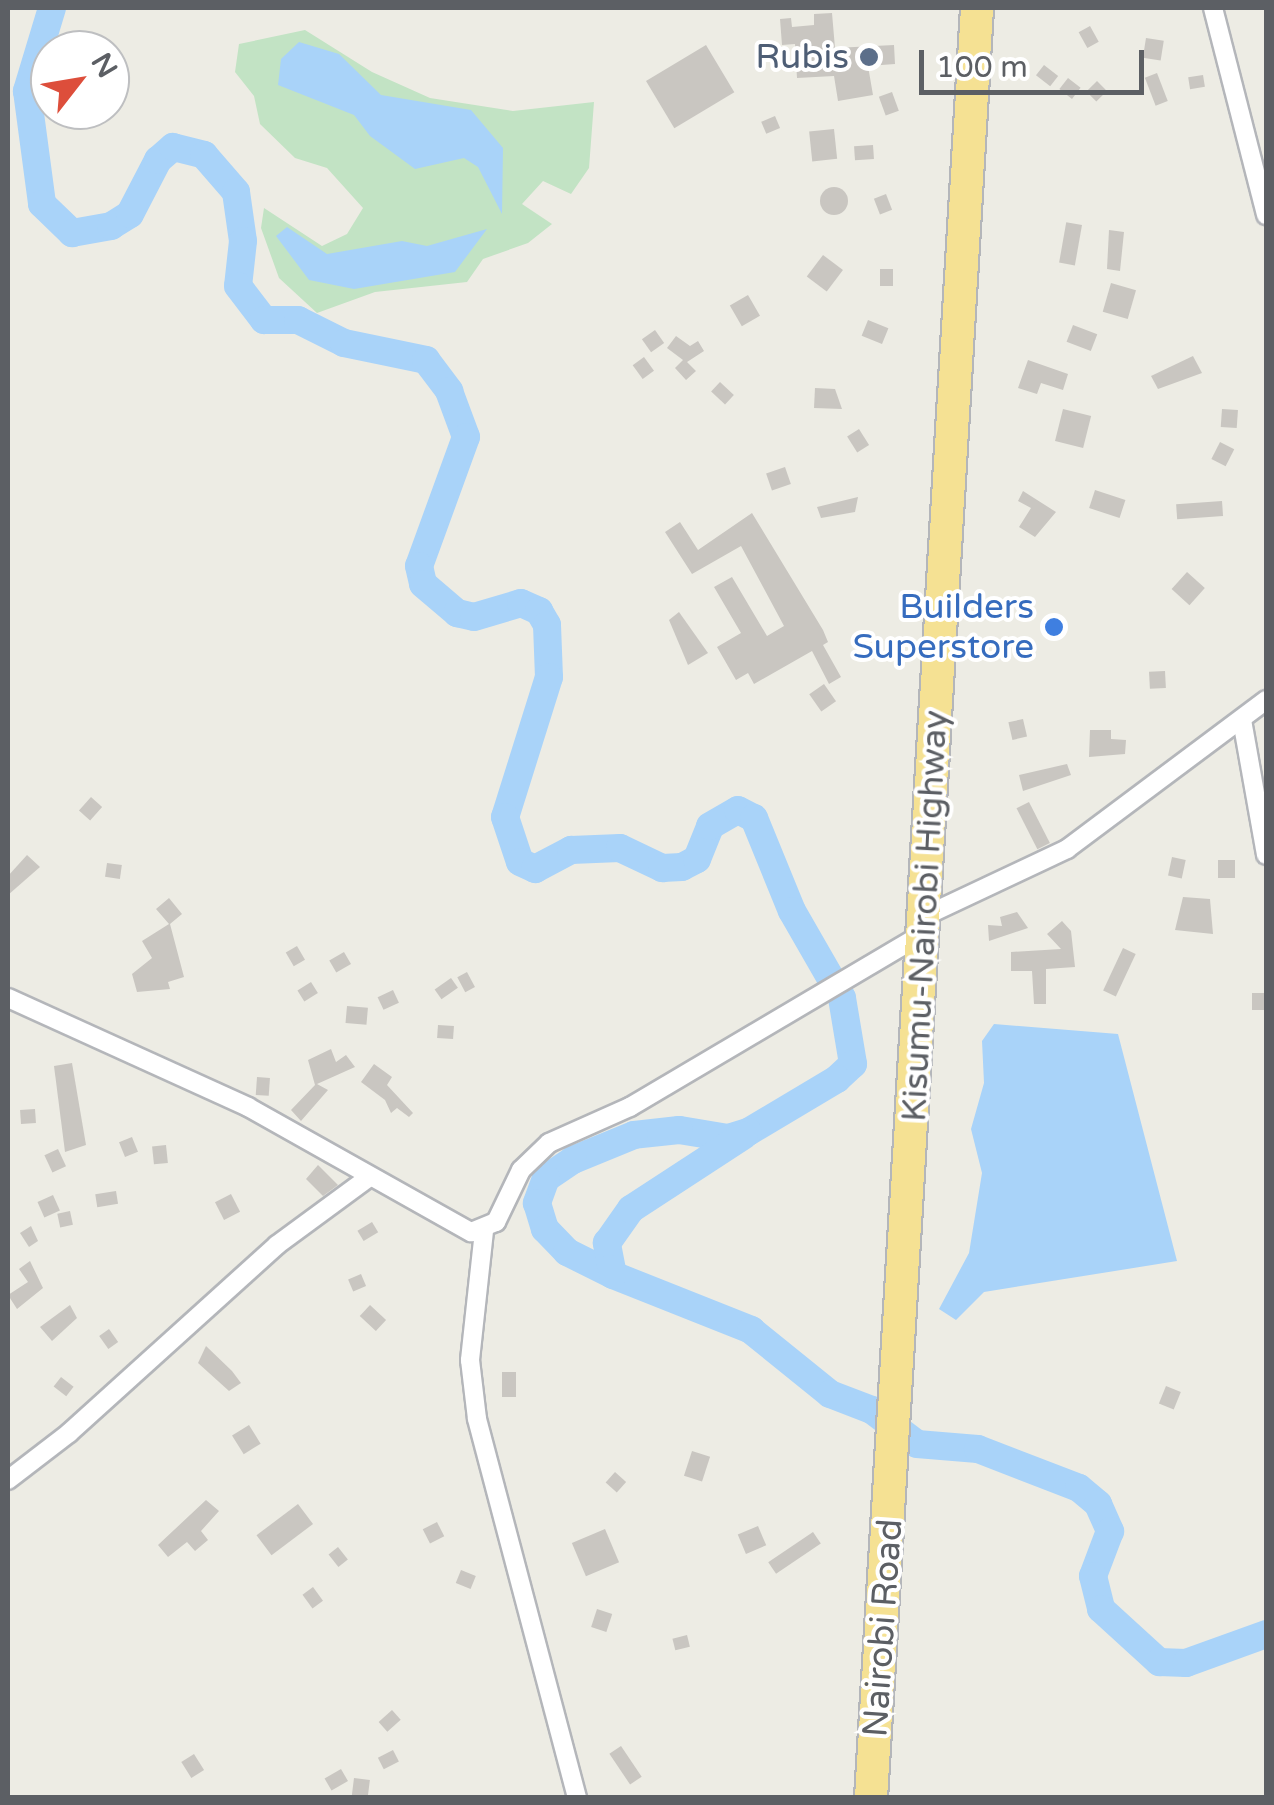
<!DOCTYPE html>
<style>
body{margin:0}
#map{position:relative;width:1274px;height:1805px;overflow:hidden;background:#edece4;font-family:"Varela Round",sans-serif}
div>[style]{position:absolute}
.green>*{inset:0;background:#c2e3c4}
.water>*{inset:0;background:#a9d3f9}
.river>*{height:28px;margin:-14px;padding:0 14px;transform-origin:14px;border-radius:14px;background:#a9d3f9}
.building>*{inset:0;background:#c9c6c1;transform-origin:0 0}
.round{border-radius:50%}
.roads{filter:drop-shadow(2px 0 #b4b6ba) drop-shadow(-2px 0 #b4b6ba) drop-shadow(0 2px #b4b6ba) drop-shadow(0 -2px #b4b6ba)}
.street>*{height:18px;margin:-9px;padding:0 9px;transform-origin:9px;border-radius:9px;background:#fff}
.highway>*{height:32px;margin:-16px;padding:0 16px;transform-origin:16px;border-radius:16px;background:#f5e193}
.dots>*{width:28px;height:28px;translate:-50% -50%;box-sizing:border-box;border:5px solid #fff;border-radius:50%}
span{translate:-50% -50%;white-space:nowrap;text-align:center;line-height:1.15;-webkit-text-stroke:8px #fff;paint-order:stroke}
.service-label{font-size:35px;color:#4e5e75}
.right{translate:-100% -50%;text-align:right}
.shop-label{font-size:35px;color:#366cbe}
.street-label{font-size:35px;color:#5c5f64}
.frame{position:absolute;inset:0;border:10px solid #5c5f64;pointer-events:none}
.north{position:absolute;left:30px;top:30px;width:100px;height:100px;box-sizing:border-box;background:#fff;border:2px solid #bebfc1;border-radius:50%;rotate:59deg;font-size:28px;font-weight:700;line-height:40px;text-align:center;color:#5c5f64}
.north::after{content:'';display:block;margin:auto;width:35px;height:45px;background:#dd4e3b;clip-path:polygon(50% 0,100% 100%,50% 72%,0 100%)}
.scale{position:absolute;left:919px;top:50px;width:225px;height:45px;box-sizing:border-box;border:5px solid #5c5f64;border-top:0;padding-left:12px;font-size:30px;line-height:35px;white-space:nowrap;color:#5c5f64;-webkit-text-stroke:8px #fff;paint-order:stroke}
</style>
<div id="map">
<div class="green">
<div style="clip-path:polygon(305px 30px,372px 72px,430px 98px,513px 111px,594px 102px,589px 168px,571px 194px,543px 181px,522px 204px,552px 224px,528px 243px,483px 259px,467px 282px,375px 292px,317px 313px,279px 278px,261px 228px,264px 208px,322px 246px,347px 234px,363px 208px,327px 168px,295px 158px,260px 124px,254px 96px,235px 72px,239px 44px)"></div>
</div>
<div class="water">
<div style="clip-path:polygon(299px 42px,339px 54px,381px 95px,471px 110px,503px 148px,502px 214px,478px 167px,464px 158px,415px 169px,370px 136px,354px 115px,278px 85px,281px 59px)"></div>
<div style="clip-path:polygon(287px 227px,327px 254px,402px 241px,427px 246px,487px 229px,455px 272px,354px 289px,309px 280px,276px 236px)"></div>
<div style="clip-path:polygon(994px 1024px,1118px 1034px,1177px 1261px,984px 1292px,956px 1320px,939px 1309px,969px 1253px,982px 1173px,971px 1129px,984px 1083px,982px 1041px)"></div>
</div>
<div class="river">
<div style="left:52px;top:8px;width:87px;rotate:106.8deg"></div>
<div style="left:27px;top:91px;width:114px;rotate:82.4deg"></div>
<div style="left:42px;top:204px;width:42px;rotate:44deg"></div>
<div style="left:72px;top:233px;width:40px;rotate:-10deg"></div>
<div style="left:111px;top:226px;width:22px;rotate:-32deg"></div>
<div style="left:130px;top:214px;width:61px;rotate:-62.6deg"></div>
<div style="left:158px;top:160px;width:20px;rotate:-41deg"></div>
<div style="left:173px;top:147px;width:32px;rotate:14deg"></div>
<div style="left:204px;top:155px;width:49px;rotate:49.1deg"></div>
<div style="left:236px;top:192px;width:49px;rotate:81.9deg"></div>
<div style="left:243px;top:241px;width:45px;rotate:96.3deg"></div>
<div style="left:238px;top:286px;width:43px;rotate:52.6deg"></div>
<div style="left:264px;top:320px;width:34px"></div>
<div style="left:298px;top:320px;width:51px;rotate:26.6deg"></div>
<div style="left:344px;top:343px;width:84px;rotate:11.7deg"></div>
<div style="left:426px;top:360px;width:39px;rotate:53deg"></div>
<div style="left:449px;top:391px;width:49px;rotate:69.7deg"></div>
<div style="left:466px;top:437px;width:137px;rotate:110deg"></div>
<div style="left:419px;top:566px;width:18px;rotate:77deg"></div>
<div style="left:423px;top:584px;width:45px;rotate:40.5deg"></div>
<div style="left:457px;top:613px;width:17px;rotate:13deg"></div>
<div style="left:474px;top:617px;width:49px;rotate:-16.6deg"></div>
<div style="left:521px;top:603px;width:20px;rotate:24deg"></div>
<div style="left:539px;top:611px;width:16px;rotate:60deg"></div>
<div style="left:547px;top:625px;width:52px;rotate:87.8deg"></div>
<div style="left:549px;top:677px;width:147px;rotate:107.4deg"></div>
<div style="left:505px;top:817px;width:47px;rotate:71.6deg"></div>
<div style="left:520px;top:862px;width:17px;rotate:25deg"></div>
<div style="left:535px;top:869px;width:41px;rotate:-27.8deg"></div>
<div style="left:571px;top:850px;width:49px;rotate:-2.3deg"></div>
<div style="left:620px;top:848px;width:47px;rotate:25.5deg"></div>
<div style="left:662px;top:868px;width:20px;rotate:-3deg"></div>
<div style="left:682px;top:867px;width:17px;rotate:-28deg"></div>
<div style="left:697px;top:859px;width:35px;rotate:-68deg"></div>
<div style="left:710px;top:826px;width:32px;rotate:-30deg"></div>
<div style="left:738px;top:810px;width:18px;rotate:27deg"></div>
<div style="left:754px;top:818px;width:100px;rotate:67.8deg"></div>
<div style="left:792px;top:911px;width:100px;rotate:60.1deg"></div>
<div style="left:842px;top:998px;width:67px;rotate:80.5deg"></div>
<div style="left:853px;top:1064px;width:22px;rotate:137deg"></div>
<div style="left:837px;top:1079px;width:104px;rotate:149.2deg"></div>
<div style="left:748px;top:1132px;width:21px;rotate:163deg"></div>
<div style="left:728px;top:1138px;width:50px;rotate:-170.7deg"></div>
<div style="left:679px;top:1130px;width:45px;rotate:173.7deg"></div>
<div style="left:634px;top:1135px;width:66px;rotate:157.7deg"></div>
<div style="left:573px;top:1160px;width:32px;rotate:146deg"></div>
<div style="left:546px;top:1178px;width:27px;rotate:110deg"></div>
<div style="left:537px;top:1203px;width:27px;rotate:73deg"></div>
<div style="left:545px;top:1229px;width:32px;rotate:46deg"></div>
<div style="left:567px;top:1252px;width:51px;rotate:26.6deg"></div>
<div style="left:613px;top:1275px;width:149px;rotate:21.7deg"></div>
<div style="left:751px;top:1330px;width:102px;rotate:39deg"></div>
<div style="left:830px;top:1394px;width:45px;rotate:20.9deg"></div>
<div style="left:872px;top:1410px;width:56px;rotate:37.1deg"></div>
<div style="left:917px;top:1444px;width:61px;rotate:4.7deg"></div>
<div style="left:978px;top:1449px;width:108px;rotate:21.1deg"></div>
<div style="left:1079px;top:1488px;width:25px;rotate:40deg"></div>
<div style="left:1098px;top:1504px;width:30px;rotate:66deg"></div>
<div style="left:1110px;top:1531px;width:48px;rotate:110.7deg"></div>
<div style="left:1093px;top:1576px;width:34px;rotate:76deg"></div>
<div style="left:1101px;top:1609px;width:79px;rotate:42.4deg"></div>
<div style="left:1159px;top:1662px;width:27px;rotate:2deg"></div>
<div style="left:1186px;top:1663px;width:85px;rotate:-19.9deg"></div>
<div style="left:613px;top:1275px;width:33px;rotate:-101deg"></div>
<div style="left:607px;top:1243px;width:42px;rotate:-54.8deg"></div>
<div style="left:631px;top:1209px;width:134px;rotate:-33.1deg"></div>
</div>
<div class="building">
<div style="clip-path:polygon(832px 13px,835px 48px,894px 45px,895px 64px,868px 66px,873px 95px,838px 101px,834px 76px,797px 78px,795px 44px,782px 45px,780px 19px,791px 18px,792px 27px,814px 25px,814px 14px)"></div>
<div style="left:1090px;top:26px;width:18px;height:13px;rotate:61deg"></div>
<div style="left:1146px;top:38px;width:18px;height:20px;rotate:9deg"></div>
<div style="left:706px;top:45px;width:55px;height:70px;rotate:59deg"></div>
<div style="left:1044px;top:65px;width:18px;height:13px;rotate:38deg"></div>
<div style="left:1157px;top:73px;width:30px;height:13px;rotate:69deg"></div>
<div style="left:1203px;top:75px;width:12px;height:15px;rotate:81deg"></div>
<div style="left:1068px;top:78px;width:16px;height:14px;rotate:38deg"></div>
<div style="left:1097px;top:81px;width:14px;height:15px;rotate:45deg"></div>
<div style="left:892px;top:92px;width:20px;height:14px;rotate:70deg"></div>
<div style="left:775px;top:116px;width:13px;height:15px;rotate:67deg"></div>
<div style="left:834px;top:129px;width:30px;height:25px;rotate:84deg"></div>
<div style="left:873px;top:145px;width:14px;height:19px;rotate:86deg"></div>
<div class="round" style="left:820px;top:187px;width:28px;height:28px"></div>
<div style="left:886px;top:194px;width:17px;height:13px;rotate:69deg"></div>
<div style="left:1082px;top:225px;width:41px;height:16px;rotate:100deg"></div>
<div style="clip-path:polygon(1109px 230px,1124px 232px,1120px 271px,1107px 269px)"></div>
<div style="left:823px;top:255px;width:25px;height:27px;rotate:37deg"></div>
<div style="left:880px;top:269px;width:13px;height:17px"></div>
<div style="left:1111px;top:283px;width:26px;height:30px;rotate:16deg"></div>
<div style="left:748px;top:295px;width:24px;height:21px;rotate:60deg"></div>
<div style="left:868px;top:320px;width:22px;height:17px;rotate:22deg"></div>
<div style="left:1073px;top:325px;width:26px;height:18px;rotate:21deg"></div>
<div style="left:655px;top:330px;width:16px;height:16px;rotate:55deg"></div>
<div style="clip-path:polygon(676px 336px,690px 346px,698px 341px,704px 351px,687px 362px,696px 371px,686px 380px,675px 368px,683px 360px,667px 348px)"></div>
<div style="clip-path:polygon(1193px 356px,1202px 373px,1158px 389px,1151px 376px)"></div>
<div style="left:644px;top:357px;width:17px;height:14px;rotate:54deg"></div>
<div style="clip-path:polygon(1028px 360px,1068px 374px,1063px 390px,1041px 383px,1037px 394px,1018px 388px)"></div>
<div style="left:720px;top:382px;width:19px;height:13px;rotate:43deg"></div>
<div style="clip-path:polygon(815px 388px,835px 389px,842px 409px,814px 408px)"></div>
<div style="left:1063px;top:409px;width:29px;height:33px;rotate:14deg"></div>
<div style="left:1222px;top:409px;width:16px;height:18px;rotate:4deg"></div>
<div style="left:859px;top:429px;width:19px;height:14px;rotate:58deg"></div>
<div style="left:1220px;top:442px;width:16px;height:19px;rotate:27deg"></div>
<div style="left:785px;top:467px;width:18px;height:20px;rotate:71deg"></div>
<div style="left:1095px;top:490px;width:32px;height:19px;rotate:18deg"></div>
<div style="clip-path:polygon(1023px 491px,1056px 512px,1035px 537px,1019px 527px,1031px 508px,1018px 501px)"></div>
<div style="clip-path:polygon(858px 497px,855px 512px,821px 518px,817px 507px)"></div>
<div style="left:1222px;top:501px;width:15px;height:46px;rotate:86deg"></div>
<div style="clip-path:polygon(752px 513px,823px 630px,828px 642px,823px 645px,841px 677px,829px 684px,812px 651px,754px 684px,748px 673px,736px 680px,717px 647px,741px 633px,714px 587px,732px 577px,767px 636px,784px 626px,741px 546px,692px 574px,665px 532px,680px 522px,698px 550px)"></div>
<div style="left:1187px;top:572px;width:24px;height:23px;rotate:42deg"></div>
<div style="clip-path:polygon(679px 612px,708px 653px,688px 665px,669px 620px)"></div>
<div style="left:1165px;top:671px;width:17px;height:16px;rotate:87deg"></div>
<div style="left:824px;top:684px;width:21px;height:18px;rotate:55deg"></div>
<div style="left:1023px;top:719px;width:18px;height:15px;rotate:77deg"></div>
<div style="clip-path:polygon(1090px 730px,1111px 730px,1111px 739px,1126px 740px,1125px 754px,1089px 757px)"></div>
<div style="clip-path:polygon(1067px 764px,1071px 775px,1023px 791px,1019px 775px)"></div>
<div style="left:91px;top:797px;width:15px;height:18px;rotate:42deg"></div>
<div style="left:1029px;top:802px;width:46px;height:14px;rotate:63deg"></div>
<div style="clip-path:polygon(27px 855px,40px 867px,8px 895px,8px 876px)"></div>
<div style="left:1172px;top:857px;width:14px;height:19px;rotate:12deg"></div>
<div style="left:1235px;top:860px;width:18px;height:17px;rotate:90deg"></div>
<div style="left:107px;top:863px;width:15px;height:14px;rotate:8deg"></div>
<div style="clip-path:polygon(1183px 897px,1210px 899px,1213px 934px,1175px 930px)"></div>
<div style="clip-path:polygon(169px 898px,182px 914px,170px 924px,184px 977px,168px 982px,170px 989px,137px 992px,132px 974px,152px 958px,142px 941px,169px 924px,156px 909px)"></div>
<div style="clip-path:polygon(1017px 912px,1028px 928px,989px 941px,988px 925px,1002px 926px,1000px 917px)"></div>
<div style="clip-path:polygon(1062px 921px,1071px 931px,1075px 967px,1046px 969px,1046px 1004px,1034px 1004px,1032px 971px,1011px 971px,1011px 952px,1061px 949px,1047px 934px)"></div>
<div style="left:297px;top:946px;width:16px;height:13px;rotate:60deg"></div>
<div style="left:1123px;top:948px;width:14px;height:47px;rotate:25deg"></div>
<div style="left:344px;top:952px;width:14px;height:17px;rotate:60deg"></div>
<div style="left:467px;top:972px;width:17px;height:11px;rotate:62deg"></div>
<div style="left:451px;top:978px;width:12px;height:20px;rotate:55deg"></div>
<div style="left:311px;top:982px;width:13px;height:16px;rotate:58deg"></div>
<div style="left:393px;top:990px;width:14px;height:17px;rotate:65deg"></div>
<div style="left:1266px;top:993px;width:17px;height:14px;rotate:90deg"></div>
<div style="left:347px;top:1006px;width:21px;height:17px;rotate:5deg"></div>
<div style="left:438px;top:1025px;width:16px;height:13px;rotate:4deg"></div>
<div style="clip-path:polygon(331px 1049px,336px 1062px,346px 1055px,355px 1067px,317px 1084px,328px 1090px,301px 1121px,291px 1110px,315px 1085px,308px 1060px)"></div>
<div style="clip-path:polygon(72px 1063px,86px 1145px,65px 1152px,54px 1066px)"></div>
<div style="clip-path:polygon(374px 1064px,392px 1077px,387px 1085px,413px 1113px,409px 1117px,397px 1108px,391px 1113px,385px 1100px,361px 1082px)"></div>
<div style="left:257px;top:1077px;width:13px;height:18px;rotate:4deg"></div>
<div style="left:35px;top:1109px;width:14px;height:15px;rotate:86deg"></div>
<div style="left:132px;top:1137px;width:16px;height:14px;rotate:68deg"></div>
<div style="left:166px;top:1145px;width:18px;height:14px;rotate:84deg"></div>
<div style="left:58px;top:1149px;width:19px;height:15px;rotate:65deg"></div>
<div style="clip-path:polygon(318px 1165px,338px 1185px,323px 1196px,306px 1179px)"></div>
<div style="left:116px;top:1191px;width:13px;height:21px;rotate:81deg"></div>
<div style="left:231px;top:1194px;width:20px;height:18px;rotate:63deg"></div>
<div style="left:53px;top:1195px;width:17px;height:17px;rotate:66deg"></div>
<div style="left:70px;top:1211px;width:14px;height:13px;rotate:78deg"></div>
<div style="left:372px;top:1222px;width:12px;height:17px;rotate:59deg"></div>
<div style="clip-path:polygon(31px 1226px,38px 1241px,29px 1247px,20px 1233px)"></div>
<div style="clip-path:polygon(30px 1261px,43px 1288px,17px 1309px,8px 1295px,28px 1282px,19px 1269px)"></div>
<div style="left:361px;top:1274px;width:13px;height:14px;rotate:67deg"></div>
<div style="clip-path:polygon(70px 1305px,77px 1318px,52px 1341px,40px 1327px)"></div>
<div style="left:370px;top:1305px;width:22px;height:15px;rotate:43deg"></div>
<div style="left:109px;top:1329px;width:16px;height:12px;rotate:55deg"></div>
<div style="clip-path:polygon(206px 1346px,232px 1371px,241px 1383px,229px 1391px,198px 1363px)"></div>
<div style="left:502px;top:1372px;width:14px;height:25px"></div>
<div style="left:61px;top:1377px;width:16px;height:12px;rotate:38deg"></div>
<div style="left:1166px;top:1386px;width:16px;height:19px;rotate:22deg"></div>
<div style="left:249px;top:1425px;width:22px;height:20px;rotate:58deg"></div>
<div style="left:692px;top:1451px;width:19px;height:26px;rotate:18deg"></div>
<div style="left:615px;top:1472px;width:15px;height:14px;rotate:42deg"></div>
<div style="clip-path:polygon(206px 1500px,219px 1511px,201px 1531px,208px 1540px,195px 1551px,187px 1542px,168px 1557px,158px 1545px)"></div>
<div style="left:298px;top:1504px;width:25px;height:52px;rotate:53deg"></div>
<div style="left:437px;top:1522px;width:16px;height:16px;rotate:63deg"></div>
<div style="left:758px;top:1526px;width:21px;height:22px;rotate:67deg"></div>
<div style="left:605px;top:1529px;width:36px;height:36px;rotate:67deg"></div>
<div style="left:813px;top:1532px;width:14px;height:54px;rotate:56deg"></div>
<div style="left:338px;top:1547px;width:16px;height:12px;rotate:52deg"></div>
<div style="left:461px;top:1570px;width:16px;height:14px;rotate:22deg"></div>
<div style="left:313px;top:1587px;width:17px;height:13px;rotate:54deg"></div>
<div style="left:597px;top:1609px;width:16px;height:19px;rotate:18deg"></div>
<div style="left:687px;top:1635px;width:12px;height:15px;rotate:76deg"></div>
<div style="left:392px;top:1710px;width:13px;height:18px;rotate:48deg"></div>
<div style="left:621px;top:1746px;width:37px;height:14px;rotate:56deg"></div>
<div style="left:393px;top:1750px;width:13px;height:17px;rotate:63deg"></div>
<div style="left:194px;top:1754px;width:19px;height:15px;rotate:58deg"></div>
<div style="left:341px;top:1769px;width:14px;height:19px;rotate:60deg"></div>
<div style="left:354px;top:1778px;width:16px;height:20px;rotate:7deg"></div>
</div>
<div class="roads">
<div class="street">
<div style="left:1213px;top:8px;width:214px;rotate:75.6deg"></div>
<div style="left:1242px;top:720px;width:137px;rotate:79.9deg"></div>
<div style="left:927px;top:915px;width:155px;rotate:-25.2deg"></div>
<div style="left:1067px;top:849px;width:249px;rotate:-36.8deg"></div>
<div style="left:8px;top:998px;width:264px;rotate:24.4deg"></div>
<div style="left:248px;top:1107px;width:256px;rotate:29.3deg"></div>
<div style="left:471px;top:1232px;width:27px;rotate:-22deg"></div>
<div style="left:496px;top:1222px;width:58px;rotate:-64.3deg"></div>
<div style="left:521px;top:1170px;width:39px;rotate:-44deg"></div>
<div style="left:549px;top:1143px;width:89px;rotate:-24deg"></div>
<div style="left:630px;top:1107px;width:344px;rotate:-30.6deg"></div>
<div style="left:484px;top:1231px;width:130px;rotate:96.2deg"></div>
<div style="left:470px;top:1360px;width:59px;rotate:83.2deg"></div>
<div style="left:477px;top:1419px;width:392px;rotate:75.2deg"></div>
<div style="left:8px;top:1480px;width:77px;rotate:-37.6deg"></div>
<div style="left:69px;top:1433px;width:280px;rotate:-42.1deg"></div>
<div style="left:277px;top:1245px;width:112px;rotate:-36.3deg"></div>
</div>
<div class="highway">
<div style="left:871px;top:1798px;width:1793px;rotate:-86.61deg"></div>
</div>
</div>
<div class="dots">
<div style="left:869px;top:57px;background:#5c6f8a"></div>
<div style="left:1054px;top:627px;background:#3f7fe0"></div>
</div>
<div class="service-label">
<span class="right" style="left:849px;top:57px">Rubis</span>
</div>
<div class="shop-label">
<span class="right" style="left:1034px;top:627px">Builders<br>Superstore</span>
</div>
<div class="street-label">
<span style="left:925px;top:916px;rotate:-87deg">Kisumu-Nairobi Highway</span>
<span style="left:883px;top:1628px;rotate:-86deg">Nairobi Road</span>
</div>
<div class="frame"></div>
<div class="north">N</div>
<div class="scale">100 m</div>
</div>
